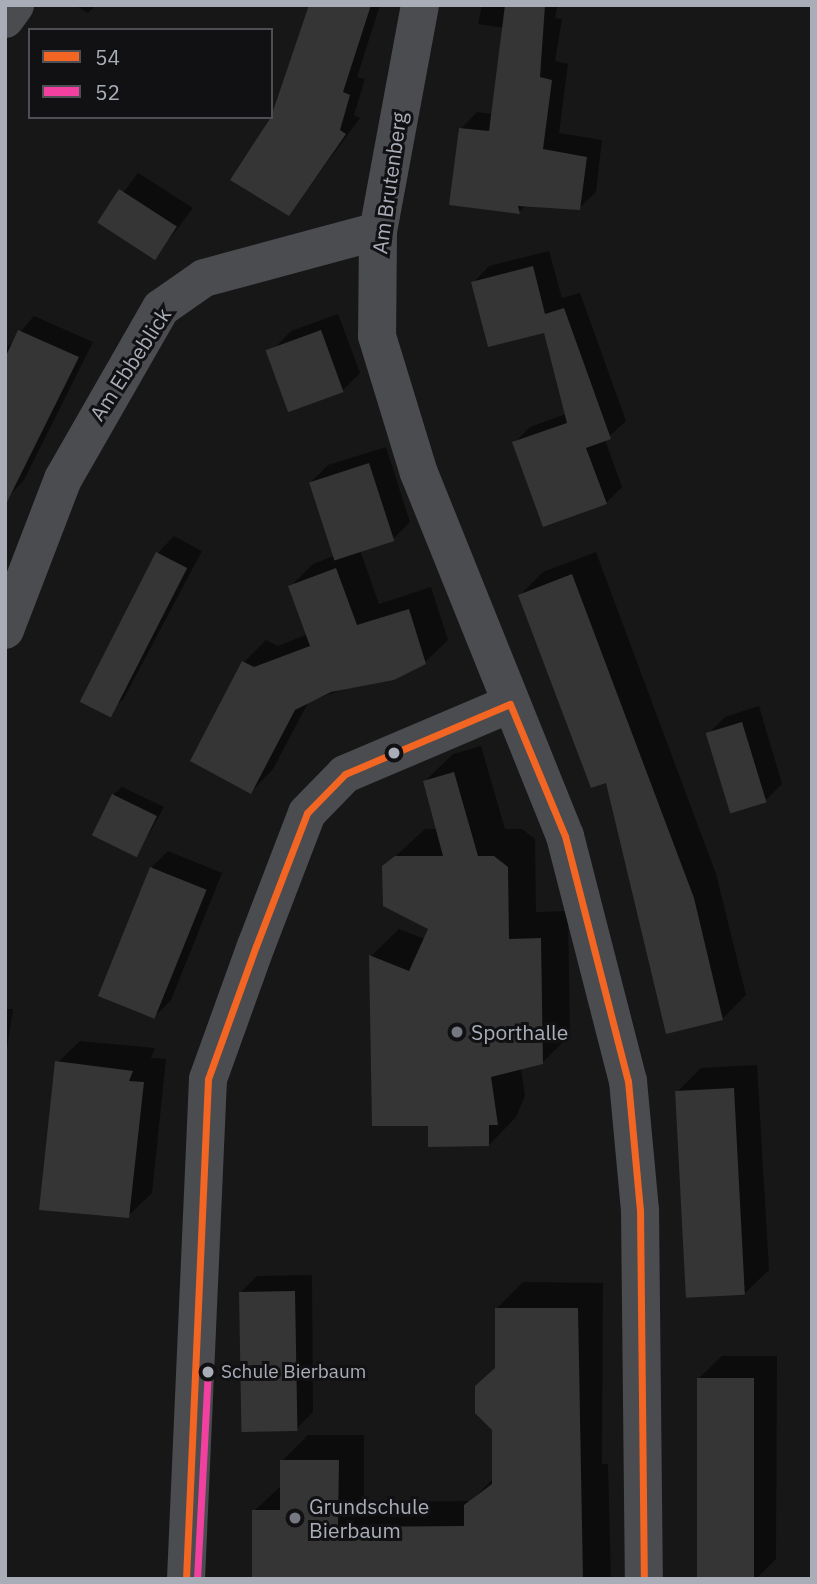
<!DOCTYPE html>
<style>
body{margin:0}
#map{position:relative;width:817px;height:1584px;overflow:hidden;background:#171717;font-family:"IBM Plex Sans",sans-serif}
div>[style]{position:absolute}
.shadow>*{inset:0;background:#0007}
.building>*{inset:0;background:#353536;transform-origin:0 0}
.minor>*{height:38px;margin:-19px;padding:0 19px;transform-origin:19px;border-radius:19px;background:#4b4c50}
.bus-1>*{height:7px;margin:-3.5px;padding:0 3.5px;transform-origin:3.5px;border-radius:3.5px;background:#f26522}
.bus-2>*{height:7px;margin:-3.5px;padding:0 3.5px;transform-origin:3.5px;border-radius:3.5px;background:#f240a1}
.dots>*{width:19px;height:19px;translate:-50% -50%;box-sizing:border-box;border:4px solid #111113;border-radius:50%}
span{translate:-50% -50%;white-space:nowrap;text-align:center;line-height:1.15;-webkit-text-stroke:6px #111113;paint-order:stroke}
.bus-label{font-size:19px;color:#a8adb8}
.left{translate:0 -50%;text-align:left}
.street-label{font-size:21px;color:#a8adb8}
.poi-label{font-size:21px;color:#a8adb8}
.frame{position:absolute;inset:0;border:7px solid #a8adb8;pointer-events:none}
.legend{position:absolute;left:28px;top:28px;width:245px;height:91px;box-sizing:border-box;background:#111113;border:2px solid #4d4f55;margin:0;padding:9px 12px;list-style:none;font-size:21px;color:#a8adb8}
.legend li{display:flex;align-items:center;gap:14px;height:35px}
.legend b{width:35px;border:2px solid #4d4f55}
</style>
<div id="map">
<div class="shadow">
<div style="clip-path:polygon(75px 5px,96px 5px,88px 13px)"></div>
<div style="clip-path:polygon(311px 5px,380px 5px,357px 77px,365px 79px,354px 115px,360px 118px,289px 214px,233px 179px,283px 96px)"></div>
<div style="clip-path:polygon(482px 5px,558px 5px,555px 18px,562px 19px,555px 61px,568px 64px,559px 133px,602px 140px,596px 192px,579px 208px,526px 205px,519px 212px,461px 129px,477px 112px,493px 114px,504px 28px,478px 24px)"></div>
<div style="clip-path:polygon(138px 173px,193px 208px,156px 257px,101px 222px)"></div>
<div style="clip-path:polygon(549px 251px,562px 298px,580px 293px,626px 421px,605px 440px,622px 487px,606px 503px,514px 443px,530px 427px,566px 414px,545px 330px,473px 283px,489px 266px)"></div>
<div style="clip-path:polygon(338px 314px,360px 373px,343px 390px,269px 354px,291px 331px)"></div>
<div style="clip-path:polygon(34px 316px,93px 342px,24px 480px,10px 495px,5px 350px)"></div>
<div style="clip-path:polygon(386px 447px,410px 522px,393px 539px,360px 550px,379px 604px,431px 587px,448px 640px,425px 662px,309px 701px,273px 769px,251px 792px,244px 662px,266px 640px,278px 646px,308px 634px,290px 587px,313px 564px,336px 555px,311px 482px,328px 465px)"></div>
<div style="clip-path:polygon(174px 536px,202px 551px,124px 698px,107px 714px,158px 553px)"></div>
<div style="clip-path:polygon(596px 552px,716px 874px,746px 995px,722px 1019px,520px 595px,543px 572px)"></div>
<div style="clip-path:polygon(759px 706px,782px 784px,765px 801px,708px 734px,725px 717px)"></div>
<div style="clip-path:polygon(481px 746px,505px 829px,522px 829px,535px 839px,536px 912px,568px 911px,570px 1035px,542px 1063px,521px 1068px,525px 1096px,516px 1117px,489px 1145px,430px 1124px,371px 956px,399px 929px,425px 939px,430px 928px,384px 867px,425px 829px,438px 829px,425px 781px,453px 754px)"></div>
<div style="clip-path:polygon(122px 787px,164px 807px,137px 855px,113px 795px)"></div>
<div style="clip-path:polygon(168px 851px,222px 873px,171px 1000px,154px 1017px,151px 868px)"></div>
<div style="clip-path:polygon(5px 1009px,13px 1009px,5px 1063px)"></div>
<div style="clip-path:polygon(80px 1041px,155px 1048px,151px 1058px,166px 1059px,152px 1193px,128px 1216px,56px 1064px)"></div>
<div style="clip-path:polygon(757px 1065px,769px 1270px,745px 1293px,677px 1092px,701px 1068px)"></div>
<div style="clip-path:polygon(312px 1275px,313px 1412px,296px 1429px,240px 1293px,257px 1276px)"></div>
<div style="clip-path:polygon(523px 1282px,603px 1283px,602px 1464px,608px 1464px,611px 1579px,254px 1579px,254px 1511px,282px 1485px,282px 1461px,308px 1435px,364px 1435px,364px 1502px,471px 1501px,494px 1478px,497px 1308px)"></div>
<div style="clip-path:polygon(722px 1356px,777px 1356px,776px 1559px,756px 1579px,697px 1579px,698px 1379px)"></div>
</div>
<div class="building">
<div style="clip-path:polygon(309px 5px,371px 5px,343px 92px,350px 95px,340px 130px,346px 134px,289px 216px,230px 180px,271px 117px)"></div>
<div style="clip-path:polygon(505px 5px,545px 5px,540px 77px,552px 80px,543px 149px,587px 157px,580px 210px,518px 206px,520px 214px,449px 205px,459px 128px,489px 131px)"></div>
<div style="left:119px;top:189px;width:69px;height:40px;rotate:33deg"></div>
<div style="clip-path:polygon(533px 266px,545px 314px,564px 308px,611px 439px,586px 448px,607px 504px,543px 527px,512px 442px,567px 423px,544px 333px,488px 347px,471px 282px)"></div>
<div style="clip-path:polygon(18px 330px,79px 357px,5px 506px,5px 358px)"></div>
<div style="left:321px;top:330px;width:66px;height:59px;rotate:70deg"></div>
<div style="left:369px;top:463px;width:82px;height:63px;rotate:72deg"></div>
<div style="left:156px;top:552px;width:35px;height:168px;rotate:27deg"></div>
<div style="clip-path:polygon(336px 568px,357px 625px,409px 609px,426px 664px,394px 680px,331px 692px,295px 710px,251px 794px,190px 761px,242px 661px,254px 667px,310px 646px,288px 586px)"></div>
<div style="clip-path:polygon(572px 574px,694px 898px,723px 1020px,666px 1034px,606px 783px,591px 788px,518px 595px)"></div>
<div style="left:742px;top:722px;width:84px;height:38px;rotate:73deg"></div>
<div style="clip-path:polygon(454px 772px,478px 856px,494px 856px,508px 867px,509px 939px,541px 938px,543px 1064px,491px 1077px,498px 1125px,489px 1125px,489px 1146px,428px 1147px,428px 1126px,372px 1126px,369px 955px,409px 971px,428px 929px,383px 906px,382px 866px,395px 856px,443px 856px,423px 781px)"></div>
<div style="left:112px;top:794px;width:50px;height:46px;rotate:26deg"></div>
<div style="left:150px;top:867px;width:61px;height:139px;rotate:22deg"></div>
<div style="clip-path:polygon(55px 1061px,133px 1071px,129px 1081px,144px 1082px,129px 1218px,39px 1210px)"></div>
<div style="left:734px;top:1088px;width:207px;height:59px;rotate:87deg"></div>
<div style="left:295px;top:1291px;width:140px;height:56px;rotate:89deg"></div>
<div style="clip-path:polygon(495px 1308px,578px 1308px,583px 1579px,252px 1579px,252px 1510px,280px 1510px,280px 1460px,339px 1460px,338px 1527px,464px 1526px,464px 1505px,492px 1484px,492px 1430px,475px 1413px,475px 1386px,495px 1368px)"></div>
<div style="left:697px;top:1378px;width:57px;height:201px"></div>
</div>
<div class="minor">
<div style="left:420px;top:5px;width:230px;rotate:100.5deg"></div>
<div style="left:378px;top:231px;width:105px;rotate:90.5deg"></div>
<div style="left:377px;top:336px;width:143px;rotate:73deg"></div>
<div style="left:419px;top:473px;width:391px;rotate:68.1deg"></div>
<div style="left:565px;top:836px;width:253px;rotate:75.6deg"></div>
<div style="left:628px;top:1081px;width:130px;rotate:84.7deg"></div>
<div style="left:640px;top:1210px;width:369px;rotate:89.4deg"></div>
<div style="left:5px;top:19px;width:17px;rotate:-54deg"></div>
<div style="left:5px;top:630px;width:162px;rotate:-69deg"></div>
<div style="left:63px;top:479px;width:197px;rotate:-60.2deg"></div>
<div style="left:161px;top:308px;width:52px;rotate:-34.9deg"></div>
<div style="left:204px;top:278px;width:180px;rotate:-15.1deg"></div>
<div style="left:186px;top:1579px;width:500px;rotate:-87.48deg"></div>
<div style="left:208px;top:1079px;width:141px;rotate:-70.2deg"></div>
<div style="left:256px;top:946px;width:142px;rotate:-69deg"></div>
<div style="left:307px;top:813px;width:54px;rotate:-45.7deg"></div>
<div style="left:345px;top:774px;width:179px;rotate:-23deg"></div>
</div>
<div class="bus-1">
<div style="left:510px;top:704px;width:143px;rotate:67.4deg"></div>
<div style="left:565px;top:836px;width:253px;rotate:75.6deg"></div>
<div style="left:628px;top:1081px;width:130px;rotate:84.7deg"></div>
<div style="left:640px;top:1210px;width:369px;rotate:89.4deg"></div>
<div style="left:186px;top:1579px;width:500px;rotate:-87.48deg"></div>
<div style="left:208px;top:1079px;width:141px;rotate:-70.2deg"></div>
<div style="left:256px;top:946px;width:142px;rotate:-69deg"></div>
<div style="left:307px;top:813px;width:54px;rotate:-45.7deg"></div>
<div style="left:345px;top:774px;width:179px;rotate:-23deg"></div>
</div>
<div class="bus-2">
<div style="left:197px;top:1579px;width:207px;rotate:-87deg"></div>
</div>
<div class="dots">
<div style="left:394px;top:753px;background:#a8adb8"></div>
<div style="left:457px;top:1032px;background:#757880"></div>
<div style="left:208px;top:1372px;background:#a8adb8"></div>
<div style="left:295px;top:1518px;background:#757880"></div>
</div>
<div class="bus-label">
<span class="left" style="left:221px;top:1372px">Schule Bierbaum</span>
</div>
<div class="street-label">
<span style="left:389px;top:183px;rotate:-82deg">Am Brutenberg</span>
<span style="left:130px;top:364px;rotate:-57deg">Am Ebbeblick</span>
</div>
<div class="poi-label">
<span class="left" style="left:471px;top:1032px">Sporthalle</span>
<span class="left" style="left:309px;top:1518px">Grundschule<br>Bierbaum</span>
</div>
<div class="frame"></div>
<ul class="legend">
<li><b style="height:9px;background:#f26522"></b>54</li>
<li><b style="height:9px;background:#f240a1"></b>52</li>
</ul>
</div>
